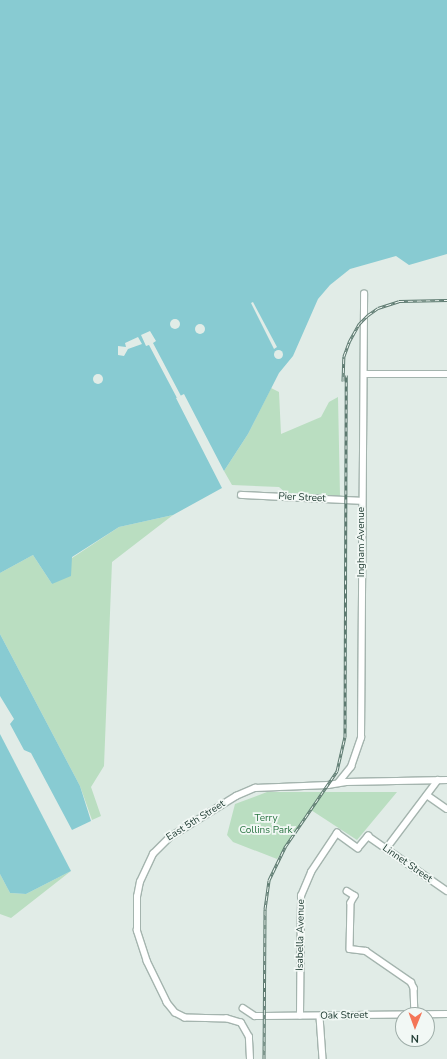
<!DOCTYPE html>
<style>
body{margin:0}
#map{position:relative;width:447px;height:1059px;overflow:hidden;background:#e1ece7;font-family:"Nunito Sans",sans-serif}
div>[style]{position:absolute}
.green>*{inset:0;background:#badec1}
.water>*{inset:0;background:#88cbd2}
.pier>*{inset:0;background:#e1ece7}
.round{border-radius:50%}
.roads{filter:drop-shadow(1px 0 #a4b4ae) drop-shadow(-1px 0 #a4b4ae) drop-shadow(0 1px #a4b4ae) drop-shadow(0 -1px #a4b4ae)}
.minor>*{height:5.5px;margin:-2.75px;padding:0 2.75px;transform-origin:2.75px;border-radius:2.75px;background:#fff}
.rail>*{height:3px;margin-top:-1.5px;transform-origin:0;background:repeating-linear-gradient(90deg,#f2f8f5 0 4.5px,#5c796f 0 9px);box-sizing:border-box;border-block:1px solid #5c796f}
span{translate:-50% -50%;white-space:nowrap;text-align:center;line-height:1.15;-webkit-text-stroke:3.5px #f2f8f5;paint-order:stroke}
.street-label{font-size:10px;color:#213d34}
.park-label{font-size:10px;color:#2b7543}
.north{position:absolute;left:395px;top:1007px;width:40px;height:40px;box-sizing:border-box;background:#f2f8f5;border:1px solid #9eada8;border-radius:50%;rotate:181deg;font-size:11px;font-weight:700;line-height:16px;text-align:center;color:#213d34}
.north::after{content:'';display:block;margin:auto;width:14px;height:18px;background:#f47557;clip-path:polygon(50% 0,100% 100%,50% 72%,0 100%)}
</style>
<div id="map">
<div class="green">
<div style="clip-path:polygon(271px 388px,279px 392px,281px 434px,321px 417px,329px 402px,338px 397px,340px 496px,287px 494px,279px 487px,232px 485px,224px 471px,248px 434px)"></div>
<div style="clip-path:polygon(173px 515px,112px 562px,104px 766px,91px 787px,101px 816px,92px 820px,80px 786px,0 634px,0 573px,33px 555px,52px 584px,72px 558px,119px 527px)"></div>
<div style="clip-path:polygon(267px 792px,397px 792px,357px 840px,311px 810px,277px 859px,233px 842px,227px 835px,235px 804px)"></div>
<div style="clip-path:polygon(71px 871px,11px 918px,0 914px,0 874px,10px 893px,26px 894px)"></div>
</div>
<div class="water">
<div style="clip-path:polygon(0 0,447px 0,447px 254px,409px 265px,396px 256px,350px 269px,330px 285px,318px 299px,293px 356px,279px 373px,248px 434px,224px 471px,184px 394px,176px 398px,222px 488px,173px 515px,119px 527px,72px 557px,71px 576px,52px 584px,33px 555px,0 573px)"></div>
<div style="clip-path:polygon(0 634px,80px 786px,91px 821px,72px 830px,31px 753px,24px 750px,10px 724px,14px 719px,0 696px)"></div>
<div style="clip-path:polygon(0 734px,71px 871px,26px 894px,10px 893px,0 874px)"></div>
</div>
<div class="pier">
<div style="clip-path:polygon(253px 302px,277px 347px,274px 349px,251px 303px)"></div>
<div class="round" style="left:170px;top:319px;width:10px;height:10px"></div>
<div class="round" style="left:195px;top:324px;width:10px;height:10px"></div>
<div style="clip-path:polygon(150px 331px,156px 341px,153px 343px,181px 396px,177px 398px,149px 345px,146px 346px,141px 335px)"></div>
<div style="clip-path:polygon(138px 337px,142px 344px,128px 349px,124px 356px,118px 355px,118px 346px,126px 347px,125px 343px)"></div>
<div class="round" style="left:273.5px;top:349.5px;width:9px;height:9px"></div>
<div class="round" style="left:93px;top:374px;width:10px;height:10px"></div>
</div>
<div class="roads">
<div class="minor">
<div style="left:364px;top:374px;width:83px"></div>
<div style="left:241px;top:495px;width:121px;rotate:2.8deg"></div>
<div style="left:338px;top:783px;width:21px;rotate:-51deg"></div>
<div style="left:351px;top:767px;width:31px;rotate:-71deg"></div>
<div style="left:361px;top:738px;width:444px;rotate:-89.6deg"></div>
<div style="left:427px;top:795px;width:24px;rotate:35deg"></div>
<div style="left:386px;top:849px;width:86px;rotate:-53deg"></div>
<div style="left:347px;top:891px;width:9px;rotate:32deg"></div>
<div style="left:355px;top:896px;width:8px;rotate:120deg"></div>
<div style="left:351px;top:903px;width:46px;rotate:91.2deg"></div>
<div style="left:350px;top:949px;width:16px;rotate:7deg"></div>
<div style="left:366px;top:951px;width:55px;rotate:34.6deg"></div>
<div style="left:411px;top:982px;width:7px;rotate:63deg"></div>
<div style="left:414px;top:988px;width:27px;rotate:88deg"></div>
<div style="left:243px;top:1008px;width:14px;rotate:34deg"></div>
<div style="left:255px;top:1016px;width:9px"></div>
<div style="left:264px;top:1016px;width:183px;rotate:-0.6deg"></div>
<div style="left:300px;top:1016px;width:120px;rotate:-89.5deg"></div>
<div style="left:301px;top:896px;width:26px;rotate:-67deg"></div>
<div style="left:311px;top:872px;width:47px;rotate:-56.3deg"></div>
<div style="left:337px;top:833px;width:26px;rotate:36deg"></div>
<div style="left:358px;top:848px;width:16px;rotate:-50deg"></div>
<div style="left:368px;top:836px;width:96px;rotate:34.8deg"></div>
<div style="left:320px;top:1017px;width:42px;rotate:85.9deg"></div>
<div style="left:250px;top:1059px;width:22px;rotate:-93deg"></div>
<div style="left:249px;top:1037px;width:16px;rotate:-120deg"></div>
<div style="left:241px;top:1023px;width:15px;rotate:-164deg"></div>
<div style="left:227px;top:1019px;width:42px;rotate:-178.6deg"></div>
<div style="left:185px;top:1018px;width:11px;rotate:-153deg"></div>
<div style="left:175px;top:1013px;width:13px;rotate:-129deg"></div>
<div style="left:167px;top:1003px;width:46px;rotate:-116deg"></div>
<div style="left:147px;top:962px;width:33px;rotate:-108deg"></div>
<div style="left:137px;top:931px;width:34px;rotate:-90deg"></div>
<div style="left:137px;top:897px;width:15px;rotate:-79deg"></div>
<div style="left:140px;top:882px;width:31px;rotate:-65deg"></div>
<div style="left:153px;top:854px;width:24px;rotate:-45deg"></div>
<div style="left:170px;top:837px;width:78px;rotate:-31.8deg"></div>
<div style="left:236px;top:796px;width:21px;rotate:-23deg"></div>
<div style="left:255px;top:788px;width:73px;rotate:-2.4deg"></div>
<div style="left:328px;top:785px;width:18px;rotate:-9deg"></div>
<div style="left:346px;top:782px;width:101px;rotate:-1.1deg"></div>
</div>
</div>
<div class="rail">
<div style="left:343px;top:381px;width:25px;rotate:-88deg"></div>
<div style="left:344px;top:356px;width:15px;rotate:-70deg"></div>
<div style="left:349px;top:342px;width:21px;rotate:-61deg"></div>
<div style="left:359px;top:324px;width:13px;rotate:-45deg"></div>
<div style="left:368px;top:315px;width:12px;rotate:-35deg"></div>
<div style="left:378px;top:308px;width:22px;rotate:-18deg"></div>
<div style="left:399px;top:301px;width:48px;rotate:-1.2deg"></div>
<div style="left:264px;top:1059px;width:150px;rotate:-89.6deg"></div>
<div style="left:265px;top:909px;width:29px;rotate:-82deg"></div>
<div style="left:269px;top:880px;width:37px;rotate:-64deg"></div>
<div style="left:285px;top:847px;width:92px;rotate:-55.6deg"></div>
<div style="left:337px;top:771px;width:35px;rotate:-77deg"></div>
<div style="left:345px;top:737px;width:362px;rotate:-89.8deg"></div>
</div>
<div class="street-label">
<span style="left:302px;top:498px;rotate:3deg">Pier Street</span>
<span style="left:362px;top:542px;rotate:-90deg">Ingham Avenue</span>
<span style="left:196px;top:821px;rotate:-32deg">East 5th Street</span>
<span style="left:407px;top:864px;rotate:35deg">Linnet Street</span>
<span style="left:301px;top:935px;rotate:-89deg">Isabella Avenue</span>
<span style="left:344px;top:1016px;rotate:-1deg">Oak Street</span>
</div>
<div class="park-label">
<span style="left:266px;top:824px">Terry<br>Collins Park</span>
</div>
<div class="north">N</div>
</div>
